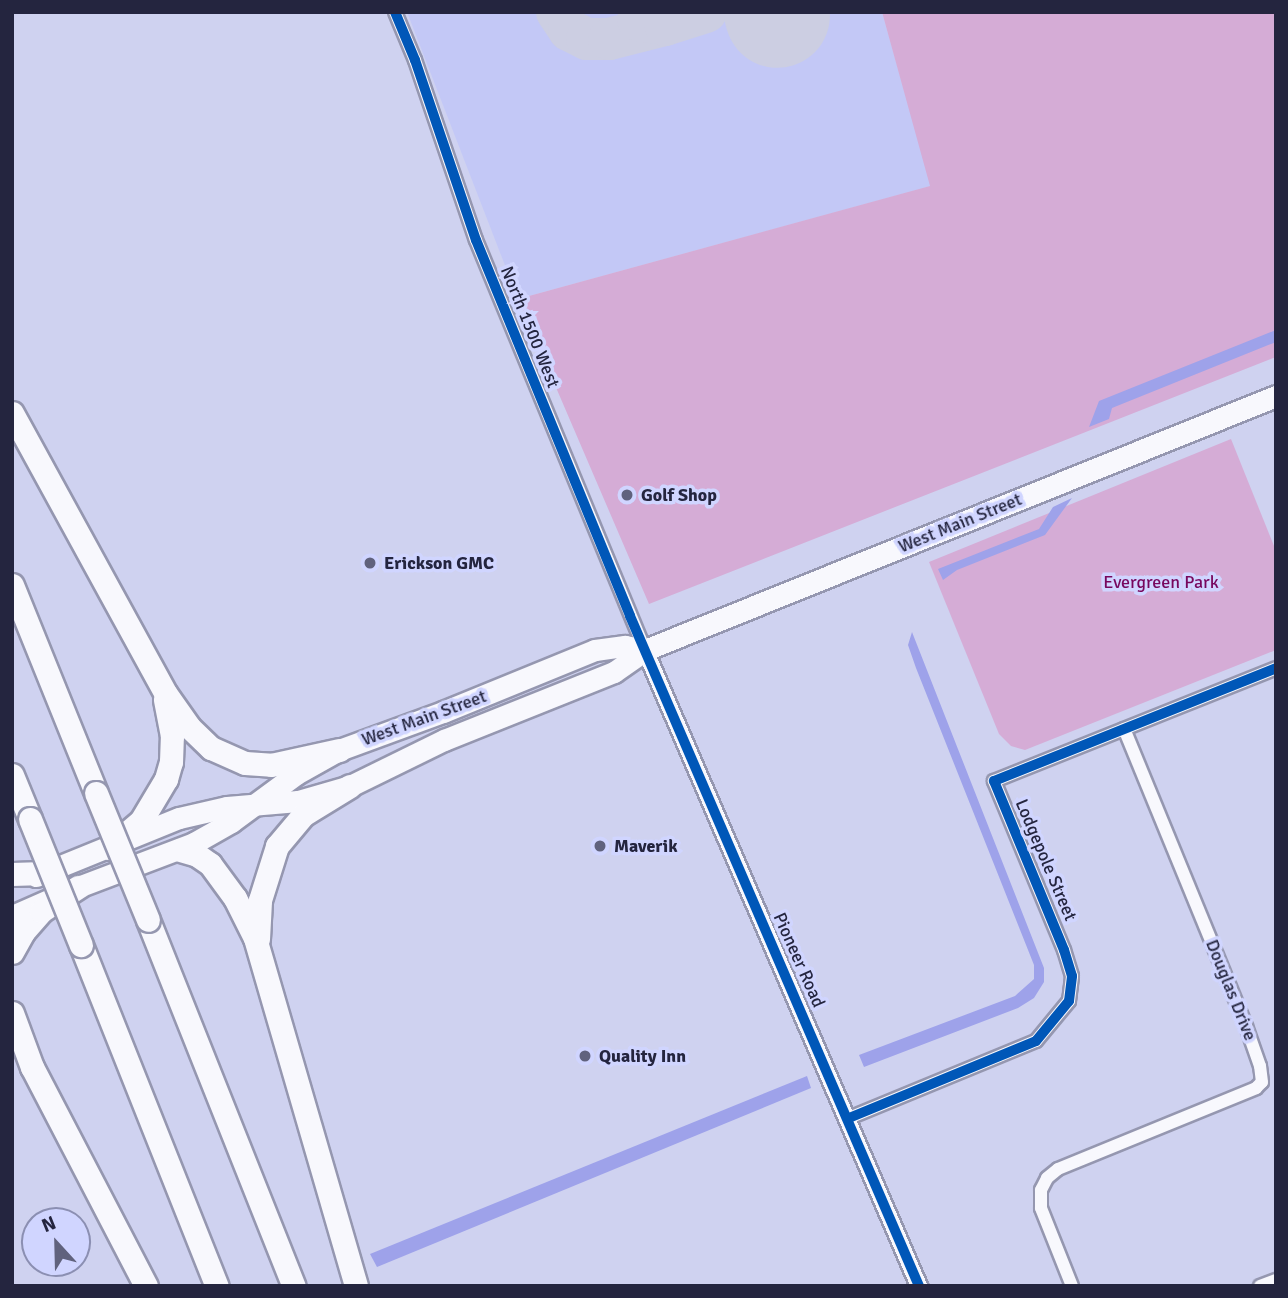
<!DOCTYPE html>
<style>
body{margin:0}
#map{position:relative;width:1288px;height:1298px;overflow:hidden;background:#cfd2f0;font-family:Signika,sans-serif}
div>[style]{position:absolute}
.built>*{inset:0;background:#c3c8f6}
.green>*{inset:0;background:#d5acd6}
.water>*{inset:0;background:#9ea2ea}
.taxiway>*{height:42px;margin:-21px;padding:0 21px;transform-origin:21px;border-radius:21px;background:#cccee2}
.runway>*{height:105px;margin:-52.5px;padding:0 52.5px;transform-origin:52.5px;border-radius:52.5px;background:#cccee2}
.roads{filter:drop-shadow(2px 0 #9597b0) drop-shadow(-2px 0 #9597b0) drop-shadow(0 2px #9597b0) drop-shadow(0 -2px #9597b0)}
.minor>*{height:12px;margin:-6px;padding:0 6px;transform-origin:6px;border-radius:6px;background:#f8f8fd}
.tertiary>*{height:16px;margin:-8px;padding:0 8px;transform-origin:8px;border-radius:8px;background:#f8f8fd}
.primary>*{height:21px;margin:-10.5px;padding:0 10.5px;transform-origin:10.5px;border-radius:10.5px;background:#f8f8fd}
.motorway>*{height:23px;margin:-11.5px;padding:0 11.5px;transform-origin:11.5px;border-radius:11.5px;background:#f8f8fd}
.bridges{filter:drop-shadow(2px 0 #9597b0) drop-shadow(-2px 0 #9597b0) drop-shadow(0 2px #9597b0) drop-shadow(0 -2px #9597b0)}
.motorway-bridge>*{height:23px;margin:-11.5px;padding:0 11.5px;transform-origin:11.5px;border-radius:11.5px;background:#f8f8fd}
.cycleway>*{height:10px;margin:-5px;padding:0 5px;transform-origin:5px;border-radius:5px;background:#0057b8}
.dots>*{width:19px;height:19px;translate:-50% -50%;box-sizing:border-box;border:4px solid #d0d5ff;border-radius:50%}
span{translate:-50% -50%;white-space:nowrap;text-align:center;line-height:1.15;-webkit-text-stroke:7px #d0d5ff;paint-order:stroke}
.street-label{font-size:18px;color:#24253f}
.poi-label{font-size:18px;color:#24253f;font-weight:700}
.left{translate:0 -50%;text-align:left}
.park-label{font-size:18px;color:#77075e}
.frame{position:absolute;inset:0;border:14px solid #24253f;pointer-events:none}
.north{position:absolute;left:21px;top:1207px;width:70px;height:70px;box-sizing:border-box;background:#d0d5ff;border:2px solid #8b8fb2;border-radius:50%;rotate:338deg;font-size:19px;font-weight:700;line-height:28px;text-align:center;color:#24253f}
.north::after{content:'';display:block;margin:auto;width:24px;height:32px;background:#60627d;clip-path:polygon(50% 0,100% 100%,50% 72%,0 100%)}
</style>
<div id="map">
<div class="built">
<div style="clip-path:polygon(407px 12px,882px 12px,931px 186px,518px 299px)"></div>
</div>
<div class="green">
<div style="clip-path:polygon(882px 12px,1276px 12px,1276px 357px,649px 604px,518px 299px,930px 186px)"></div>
<div style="clip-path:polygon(1231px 439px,1276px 551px,1276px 650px,1025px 750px,1011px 746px,999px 734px,929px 562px)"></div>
</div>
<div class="water">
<div style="clip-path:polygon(1276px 330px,1276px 342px,1112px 408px,1109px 419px,1089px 427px,1099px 401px)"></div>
<div style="clip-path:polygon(1072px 498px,1045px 535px,957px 570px,943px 580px,938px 569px,1039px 529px,1053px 507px)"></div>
<div style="clip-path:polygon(912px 632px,1044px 968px,1044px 982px,1034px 998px,1018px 1008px,864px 1067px,859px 1055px,1015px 996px,1034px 979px,1034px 965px,916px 668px,908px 645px)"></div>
<div style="clip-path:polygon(807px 1076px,811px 1088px,377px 1267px,370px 1254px)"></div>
</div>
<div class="taxiway">
<div style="left:557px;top:12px;width:22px;rotate:56deg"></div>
<div style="left:569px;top:30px;width:20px;rotate:27deg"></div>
<div style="left:587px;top:39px;width:22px"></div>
<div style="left:609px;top:39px;width:58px;rotate:-14deg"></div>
<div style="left:638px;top:20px;width:27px;rotate:10deg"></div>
<div style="left:665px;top:25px;width:43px;rotate:-17.6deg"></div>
</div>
<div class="runway">
<div style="left:776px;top:12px;width:3px;rotate:72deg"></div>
</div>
<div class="roads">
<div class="minor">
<div style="left:395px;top:12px;width:52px;rotate:67.4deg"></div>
<div style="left:415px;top:60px;width:190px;rotate:71.3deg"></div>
<div style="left:476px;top:240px;width:443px;rotate:67.6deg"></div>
<div style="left:849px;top:1118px;width:202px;rotate:-22.4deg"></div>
<div style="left:1036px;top:1041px;width:52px;rotate:-50.5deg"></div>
<div style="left:1069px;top:1001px;width:25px;rotate:-83deg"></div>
<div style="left:1072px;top:976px;width:27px;rotate:-107deg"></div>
<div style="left:1064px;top:950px;width:183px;rotate:-112.5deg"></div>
<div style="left:994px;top:781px;width:304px;rotate:-21.8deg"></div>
<div style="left:1072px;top:1286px;width:84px;rotate:-111.7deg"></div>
<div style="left:1041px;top:1208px;width:18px;rotate:-90deg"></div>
<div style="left:1041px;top:1190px;width:13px;rotate:-63deg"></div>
<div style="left:1047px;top:1178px;width:14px;rotate:-39deg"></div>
<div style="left:1058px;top:1169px;width:214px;rotate:-22.2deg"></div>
<div style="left:1256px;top:1088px;width:8px;rotate:-45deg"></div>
<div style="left:1262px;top:1082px;width:16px;rotate:-97deg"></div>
<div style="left:1260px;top:1066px;width:42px;rotate:-109.3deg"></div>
<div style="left:1246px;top:1026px;width:321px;rotate:-112.3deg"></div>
<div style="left:1260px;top:1286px;width:17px;rotate:-21deg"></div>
</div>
<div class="tertiary">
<div style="left:645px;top:650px;width:693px;rotate:66.69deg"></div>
</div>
<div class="primary">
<div style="left:36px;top:876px;width:154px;rotate:-22.1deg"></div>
<div style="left:179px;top:818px;width:49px;rotate:-12.9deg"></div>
<div style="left:227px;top:807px;width:71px;rotate:-4.8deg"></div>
<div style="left:298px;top:801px;width:54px;rotate:-16.1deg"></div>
<div style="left:350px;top:786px;width:105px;rotate:-26.1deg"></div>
<div style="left:444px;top:740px;width:183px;rotate:-21.8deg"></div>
<div style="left:614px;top:672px;width:38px;rotate:-35deg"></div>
<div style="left:645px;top:650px;width:680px;rotate:-21.93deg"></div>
<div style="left:12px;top:916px;width:72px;rotate:-23.7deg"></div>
<div style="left:78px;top:887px;width:124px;rotate:-20.8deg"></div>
<div style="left:194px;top:843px;width:43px;rotate:-29.6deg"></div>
<div style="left:231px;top:822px;width:81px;rotate:-36.4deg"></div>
<div style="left:296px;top:774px;width:49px;rotate:-29.2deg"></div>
<div style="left:339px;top:750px;width:111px;rotate:-20.1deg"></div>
<div style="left:443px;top:712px;width:164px;rotate:-22.2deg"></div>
<div style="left:595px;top:650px;width:30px;rotate:-8deg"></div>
<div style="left:625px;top:646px;width:20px;rotate:11deg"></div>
</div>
<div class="motorway">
<div style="left:12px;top:413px;width:320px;rotate:61.3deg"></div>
<div style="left:166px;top:694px;width:39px;rotate:55deg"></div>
<div style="left:188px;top:726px;width:32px;rotate:44deg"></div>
<div style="left:211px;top:748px;width:37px;rotate:24deg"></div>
<div style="left:245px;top:763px;width:26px;rotate:4deg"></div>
<div style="left:271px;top:765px;width:70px;rotate:-12.4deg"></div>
<div style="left:12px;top:585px;width:224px;rotate:68deg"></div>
<div style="left:12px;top:775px;width:48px;rotate:67.8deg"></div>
<div style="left:109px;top:848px;width:42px;rotate:-40.2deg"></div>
<div style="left:141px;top:821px;width:49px;rotate:-59.2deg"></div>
<div style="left:166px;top:779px;width:18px;rotate:-74deg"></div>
<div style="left:171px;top:762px;width:26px;rotate:-88deg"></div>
<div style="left:172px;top:736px;width:37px;rotate:-101deg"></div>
<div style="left:180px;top:850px;width:18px;rotate:16deg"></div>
<div style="left:197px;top:855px;width:16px;rotate:35deg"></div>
<div style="left:210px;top:864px;width:42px;rotate:53.7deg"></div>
<div style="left:235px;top:898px;width:45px;rotate:63.4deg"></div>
<div style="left:255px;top:938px;width:362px;rotate:73.8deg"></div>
<div style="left:12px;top:874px;width:31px;rotate:-2deg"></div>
<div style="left:148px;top:920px;width:394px;rotate:68.3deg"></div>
<div style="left:258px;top:939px;width:39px;rotate:-87deg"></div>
<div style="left:260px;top:900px;width:57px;rotate:-72.5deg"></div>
<div style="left:277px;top:846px;width:40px;rotate:-50deg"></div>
<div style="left:303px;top:815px;width:55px;rotate:-31.7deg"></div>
<div style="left:81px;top:945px;width:367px;rotate:68.3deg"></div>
<div style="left:12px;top:952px;width:23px;rotate:-61deg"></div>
<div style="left:23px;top:932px;width:28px;rotate:-49deg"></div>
<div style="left:41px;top:911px;width:44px;rotate:-33deg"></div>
<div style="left:12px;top:1013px;width:58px;rotate:69.7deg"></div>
<div style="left:32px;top:1067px;width:247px;rotate:62.5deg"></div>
</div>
</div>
<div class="bridges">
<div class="motorway-bridge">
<div style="left:96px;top:793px;width:137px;rotate:67.7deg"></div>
<div style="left:30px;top:819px;width:136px;rotate:68deg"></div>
</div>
</div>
<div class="cycleway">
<div style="left:395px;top:12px;width:52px;rotate:67.4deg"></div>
<div style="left:415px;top:60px;width:190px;rotate:71.3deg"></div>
<div style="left:476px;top:240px;width:406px;rotate:67.7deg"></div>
<div style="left:630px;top:616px;width:730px;rotate:66.67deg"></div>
<div style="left:849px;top:1118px;width:202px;rotate:-22.4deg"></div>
<div style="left:1036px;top:1041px;width:52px;rotate:-50.5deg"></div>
<div style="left:1069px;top:1001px;width:25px;rotate:-83deg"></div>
<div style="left:1072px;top:976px;width:27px;rotate:-107deg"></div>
<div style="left:1064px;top:950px;width:183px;rotate:-112.5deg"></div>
<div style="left:994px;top:781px;width:304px;rotate:-21.8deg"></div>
</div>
<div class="dots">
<div style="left:627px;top:495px;background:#60627d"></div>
<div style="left:370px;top:563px;background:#60627d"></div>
<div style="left:600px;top:846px;background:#60627d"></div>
<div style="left:585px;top:1056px;background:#60627d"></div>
</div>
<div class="street-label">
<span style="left:530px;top:327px;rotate:68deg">North 1500 West</span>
<span style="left:960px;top:523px;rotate:-22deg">West Main Street</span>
<span style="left:424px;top:718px;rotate:-20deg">West Main Street</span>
<span style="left:1046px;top:860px;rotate:67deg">Lodgepole Street</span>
<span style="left:799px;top:960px;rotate:66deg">Pioneer Road</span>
<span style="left:1231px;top:990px;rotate:68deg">Douglas Drive</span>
</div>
<div class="poi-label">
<span class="left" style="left:641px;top:495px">Golf Shop</span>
<span class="left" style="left:384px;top:563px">Erickson GMC</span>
<span class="left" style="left:614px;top:846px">Maverik</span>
<span class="left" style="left:599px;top:1056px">Quality Inn</span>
</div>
<div class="park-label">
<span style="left:1161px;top:582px">Evergreen Park</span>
</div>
<div class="frame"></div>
<div class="north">N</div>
</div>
